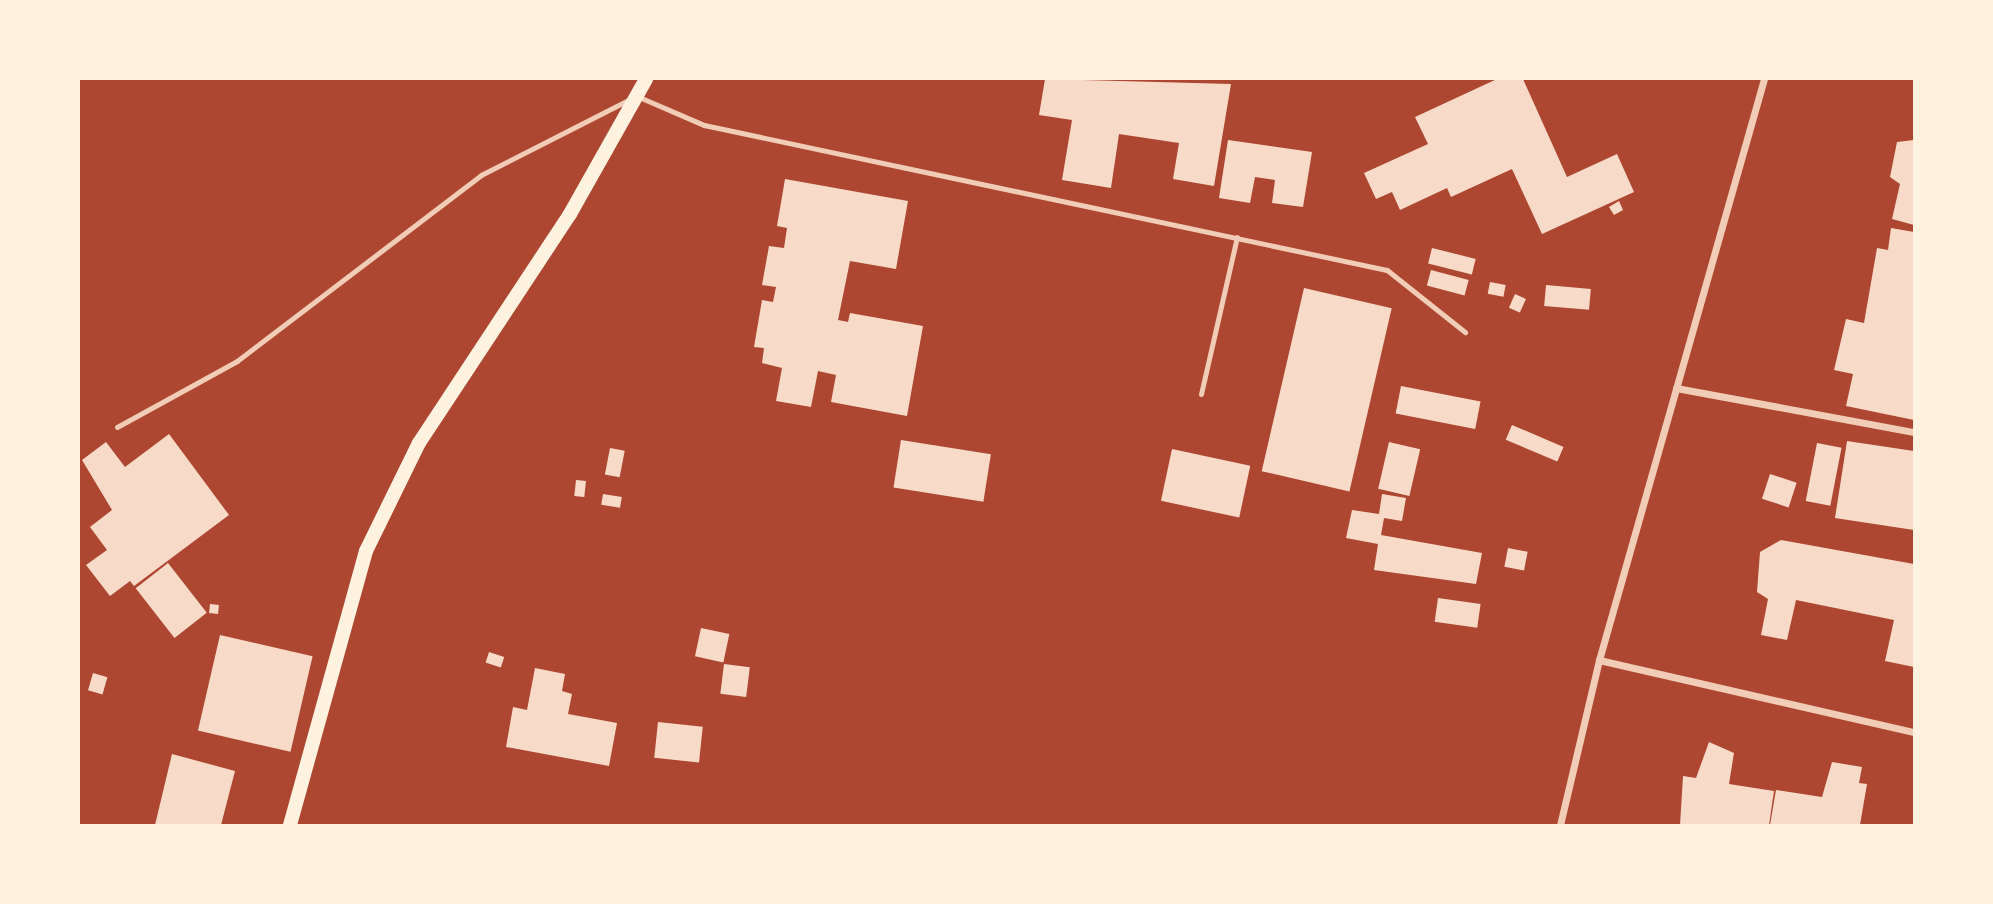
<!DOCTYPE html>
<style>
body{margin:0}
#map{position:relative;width:1993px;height:904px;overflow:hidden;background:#c8553d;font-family:Figtree,sans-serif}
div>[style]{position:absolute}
.green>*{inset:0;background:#ae4732;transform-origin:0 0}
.building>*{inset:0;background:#f7dbc8;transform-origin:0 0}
.service>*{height:5px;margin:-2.5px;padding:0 2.5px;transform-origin:2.5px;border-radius:2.5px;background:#f1ccb7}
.minor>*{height:7px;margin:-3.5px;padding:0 3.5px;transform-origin:3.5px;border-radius:3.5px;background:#f1ccb7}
.secondary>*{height:14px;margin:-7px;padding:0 7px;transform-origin:7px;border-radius:7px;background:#fff3e0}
span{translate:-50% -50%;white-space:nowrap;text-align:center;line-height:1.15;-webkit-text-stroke:6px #fff3e0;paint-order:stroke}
.frame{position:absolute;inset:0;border:80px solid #fff3e0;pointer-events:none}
</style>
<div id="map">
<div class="green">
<div style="left:79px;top:79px;width:1835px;height:746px"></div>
</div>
<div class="building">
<div style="clip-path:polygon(1045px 79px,1231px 84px,1214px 186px,1173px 179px,1179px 143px,1119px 134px,1111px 188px,1062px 180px,1072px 120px,1039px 115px)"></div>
<div style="clip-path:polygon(1497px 79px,1523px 79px,1567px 177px,1617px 154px,1634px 192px,1542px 234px,1512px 169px,1451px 197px,1447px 188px,1400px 210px,1392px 192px,1376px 199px,1364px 173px,1428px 144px,1415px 117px)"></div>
<div style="clip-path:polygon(1228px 140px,1312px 152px,1303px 207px,1272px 203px,1275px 180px,1255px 177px,1250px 203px,1219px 198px)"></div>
<div style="clip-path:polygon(1914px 140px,1914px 225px,1892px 219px,1900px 184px,1890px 177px,1897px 142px)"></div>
<div style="clip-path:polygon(785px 179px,908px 201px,896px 269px,850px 261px,838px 320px,848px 322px,850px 313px,923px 326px,907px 416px,831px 402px,836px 375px,818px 371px,811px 407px,776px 401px,782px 368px,762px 363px,764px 348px,754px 347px,762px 300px,773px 302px,776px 287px,762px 285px,769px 246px,784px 248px,787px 228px,777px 226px)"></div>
<div style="clip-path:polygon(1619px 201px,1623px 210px,1614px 215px,1609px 207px)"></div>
<div style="clip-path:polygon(1891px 228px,1914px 232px,1914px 420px,1846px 406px,1853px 374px,1834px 370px,1846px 319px,1864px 323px,1877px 248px,1888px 250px)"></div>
<div style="left:1432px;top:248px;width:45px;height:16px;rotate:14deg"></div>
<div style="left:1431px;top:270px;width:39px;height:16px;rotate:15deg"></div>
<div style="left:1490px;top:282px;width:16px;height:12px;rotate:11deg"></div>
<div style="left:1546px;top:285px;width:45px;height:21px;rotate:5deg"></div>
<div style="left:1304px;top:288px;width:90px;height:188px;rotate:13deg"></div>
<div style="left:1515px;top:294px;width:12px;height:15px;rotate:24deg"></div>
<div style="left:1401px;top:386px;width:81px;height:28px;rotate:11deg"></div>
<div style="left:1512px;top:425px;width:56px;height:16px;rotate:23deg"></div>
<div style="clip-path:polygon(169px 434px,229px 515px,134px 586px,130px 581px,110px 596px,86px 565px,107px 550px,90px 527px,112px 510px,82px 460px,106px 442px,125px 467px)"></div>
<div style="left:901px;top:440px;width:91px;height:48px;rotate:9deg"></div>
<div style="clip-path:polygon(1847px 441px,1914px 451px,1914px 530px,1835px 518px)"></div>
<div style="left:1389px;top:442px;width:32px;height:48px;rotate:13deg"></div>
<div style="left:1817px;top:443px;width:25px;height:59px;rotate:11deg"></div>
<div style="left:610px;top:448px;width:15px;height:27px;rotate:11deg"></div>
<div style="left:1172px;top:449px;width:80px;height:53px;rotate:12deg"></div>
<div style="left:1770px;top:474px;width:28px;height:26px;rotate:18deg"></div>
<div style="left:576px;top:480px;width:10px;height:16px;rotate:6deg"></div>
<div style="left:603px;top:494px;width:19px;height:11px;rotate:9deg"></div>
<div style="clip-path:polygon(1382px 494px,1406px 498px,1402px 521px,1384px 518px,1381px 535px,1482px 553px,1476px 584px,1374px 570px,1378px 544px,1346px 538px,1352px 510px,1379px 514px)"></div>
<div style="clip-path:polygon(1781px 540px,1914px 564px,1914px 667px,1885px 661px,1894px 620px,1796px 600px,1787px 640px,1761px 635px,1768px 599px,1757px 592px,1760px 552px)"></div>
<div style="left:1508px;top:548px;width:20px;height:19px;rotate:11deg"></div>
<div style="left:168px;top:563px;width:63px;height:41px;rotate:52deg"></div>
<div style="left:1438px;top:598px;width:43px;height:24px;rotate:8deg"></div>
<div style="left:210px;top:604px;width:9px;height:9px;rotate:6deg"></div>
<div style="left:701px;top:628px;width:29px;height:29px;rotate:12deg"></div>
<div style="left:220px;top:635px;width:95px;height:98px;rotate:13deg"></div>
<div style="left:489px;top:652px;width:16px;height:11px;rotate:18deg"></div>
<div style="left:724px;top:664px;width:26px;height:30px;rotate:7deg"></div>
<div style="clip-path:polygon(535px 668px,565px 674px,562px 691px,572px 694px,568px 714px,617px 723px,609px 766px,506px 747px,513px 707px,527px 710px)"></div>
<div style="left:93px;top:673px;width:15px;height:18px;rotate:16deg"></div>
<div style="left:658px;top:722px;width:45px;height:36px;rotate:6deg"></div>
<div style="clip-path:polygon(1709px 742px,1734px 753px,1729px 784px,1774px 791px,1769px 825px,1680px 825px,1683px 776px,1696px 778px)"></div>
<div style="clip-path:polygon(172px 754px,235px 771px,221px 825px,155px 825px)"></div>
<div style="clip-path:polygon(1832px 762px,1862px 767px,1859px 783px,1867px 784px,1860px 825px,1770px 825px,1776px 790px,1822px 797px)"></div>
</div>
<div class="service">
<div style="left:639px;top:97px;width:71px;rotate:23.3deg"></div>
<div style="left:704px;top:125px;width:698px;rotate:11.99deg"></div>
<div style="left:1387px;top:270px;width:100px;rotate:38.5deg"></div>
<div style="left:1201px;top:394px;width:161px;rotate:-77.1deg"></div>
<div style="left:117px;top:427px;width:137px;rotate:-28.8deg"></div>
<div style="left:237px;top:361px;width:307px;rotate:-37.3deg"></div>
<div style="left:481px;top:175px;width:167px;rotate:-27deg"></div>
</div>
<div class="minor">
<div style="left:1676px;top:388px;width:242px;rotate:10.5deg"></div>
<div style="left:1599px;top:660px;width:323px;rotate:12.9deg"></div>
<div style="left:1560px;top:825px;width:170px;rotate:-76.7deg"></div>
<div style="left:1599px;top:660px;width:604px;rotate:-74.15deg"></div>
</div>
<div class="secondary">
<div style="left:290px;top:825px;width:284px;rotate:-74.5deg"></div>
<div style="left:366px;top:551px;width:120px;rotate:-63.9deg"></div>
<div style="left:419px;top:443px;width:274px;rotate:-56.6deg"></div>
<div style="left:570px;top:214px;width:155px;rotate:-60.6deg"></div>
</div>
<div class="frame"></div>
</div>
